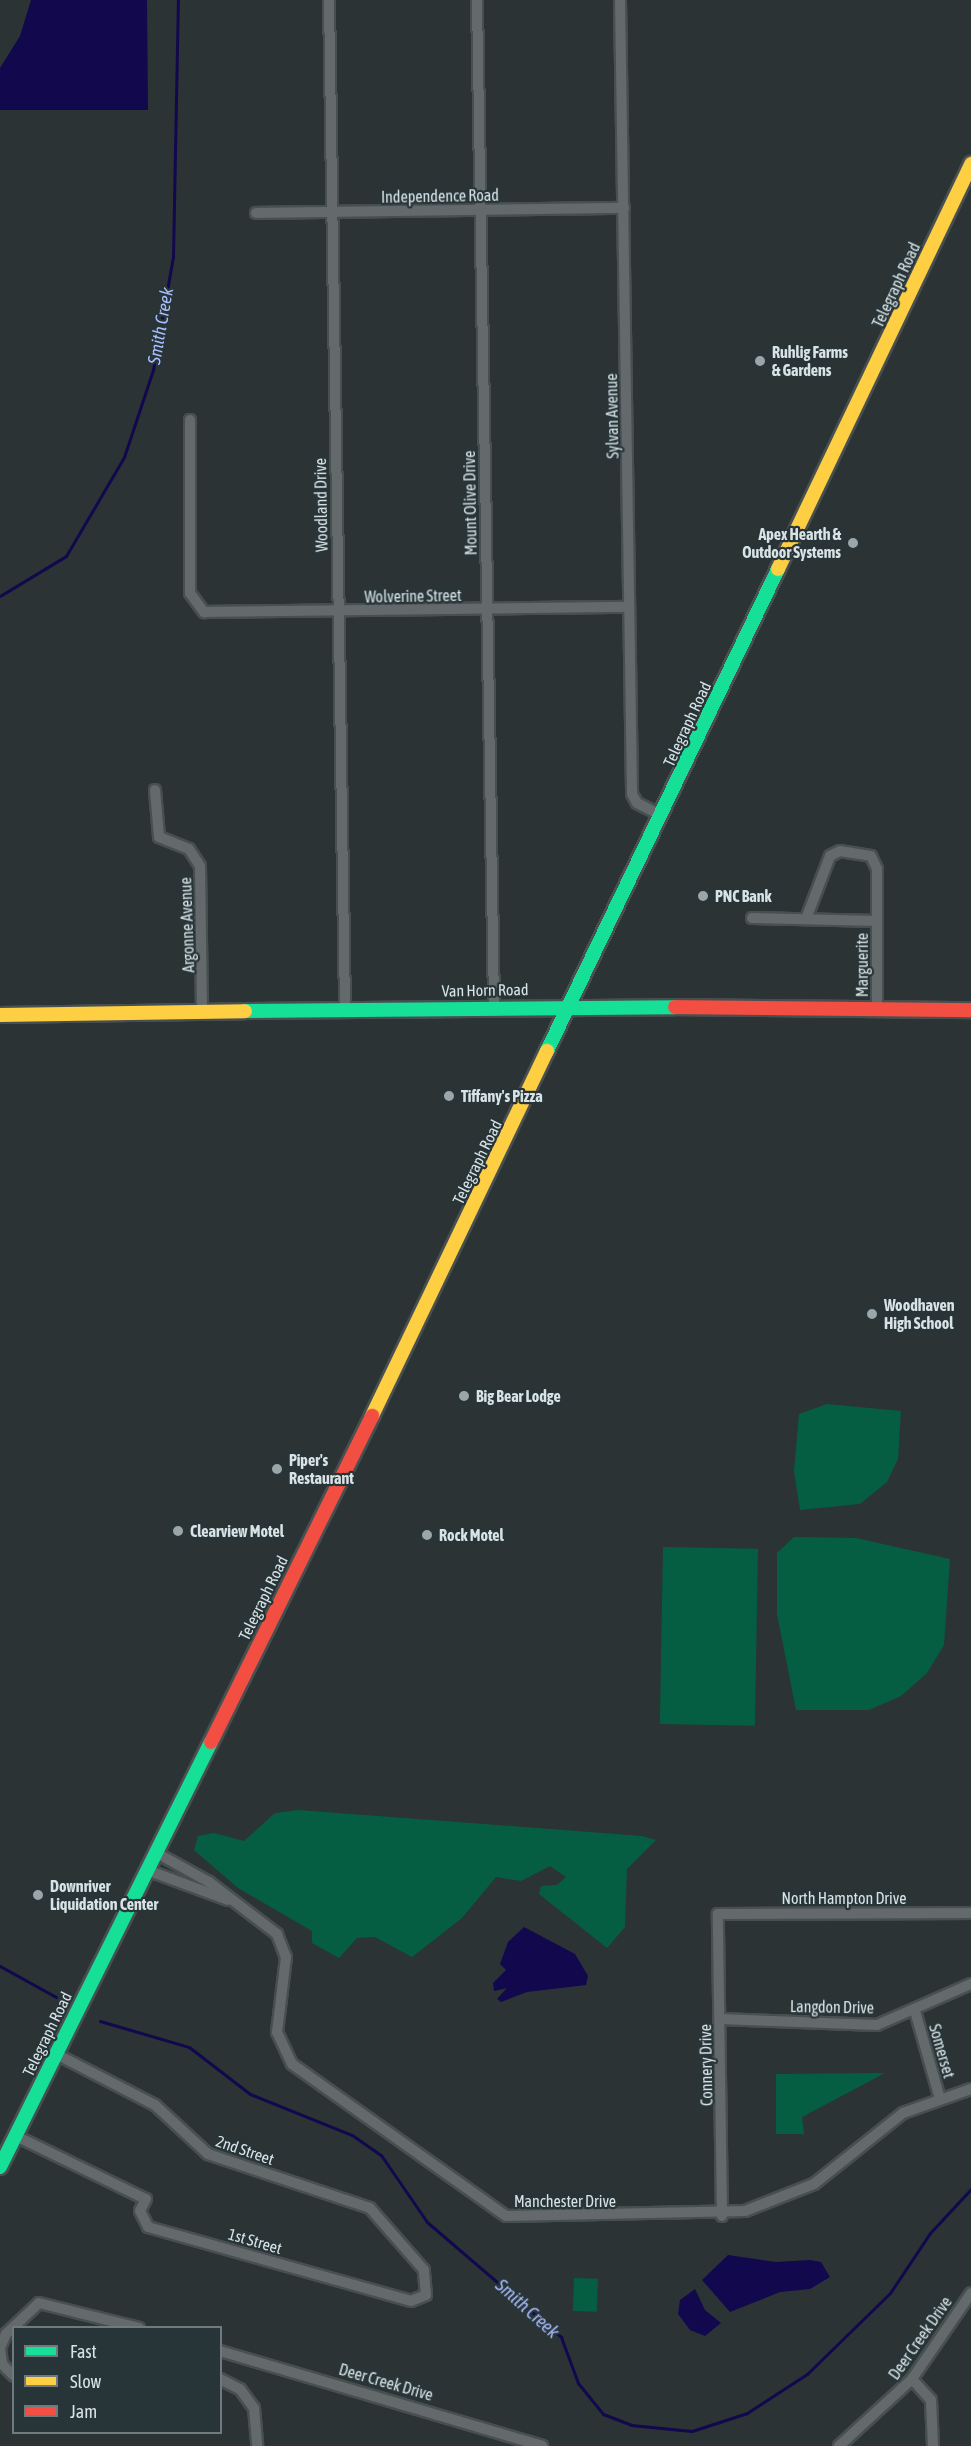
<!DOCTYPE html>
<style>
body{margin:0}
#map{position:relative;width:971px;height:2446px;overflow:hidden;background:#2b3335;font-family:"Asap Condensed",sans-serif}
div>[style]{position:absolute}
.green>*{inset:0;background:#065e42;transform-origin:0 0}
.water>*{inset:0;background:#11084d}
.stream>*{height:3px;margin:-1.5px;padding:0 1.5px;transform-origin:1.5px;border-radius:1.5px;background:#11084d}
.roads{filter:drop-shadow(2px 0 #484f50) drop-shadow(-2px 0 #484f50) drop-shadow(0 2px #484f50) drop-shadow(0 -2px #484f50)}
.street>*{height:10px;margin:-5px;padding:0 5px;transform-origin:5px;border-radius:5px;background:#64696b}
.fast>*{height:14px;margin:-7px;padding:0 7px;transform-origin:7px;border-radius:7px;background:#16e098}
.slow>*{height:14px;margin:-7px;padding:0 7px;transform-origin:7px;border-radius:7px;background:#ffcf43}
.jam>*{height:14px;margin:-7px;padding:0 7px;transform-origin:7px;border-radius:7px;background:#f24e42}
.dots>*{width:16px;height:16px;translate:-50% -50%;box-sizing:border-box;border:3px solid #273539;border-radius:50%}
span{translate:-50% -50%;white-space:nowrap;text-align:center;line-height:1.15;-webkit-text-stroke:4.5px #273539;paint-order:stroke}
.street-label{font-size:16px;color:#d9e2e4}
.poi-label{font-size:16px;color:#d9e2e4;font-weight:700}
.left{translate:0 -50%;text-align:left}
.right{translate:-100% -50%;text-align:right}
.water-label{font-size:18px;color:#adbcfc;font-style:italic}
.legend{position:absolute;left:12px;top:2326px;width:210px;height:108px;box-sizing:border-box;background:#273539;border:2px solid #6e7a7d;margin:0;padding:8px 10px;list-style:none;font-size:18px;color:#d9e2e4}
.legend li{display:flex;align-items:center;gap:12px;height:30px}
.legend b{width:30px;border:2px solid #6e7a7d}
</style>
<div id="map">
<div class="green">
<div style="clip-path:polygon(827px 1404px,901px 1411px,898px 1459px,887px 1482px,860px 1504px,800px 1510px,794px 1471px,799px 1414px)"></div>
<div style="clip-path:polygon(794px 1537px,856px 1538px,950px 1559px,944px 1645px,927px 1673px,901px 1696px,869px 1710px,796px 1710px,777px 1614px,777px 1553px)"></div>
<div style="left:663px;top:1547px;width:95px;height:177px;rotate:1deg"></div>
<div style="clip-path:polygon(298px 1810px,642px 1836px,656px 1840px,627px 1869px,625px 1927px,607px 1948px,539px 1894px,541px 1886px,557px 1885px,566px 1877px,550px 1866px,521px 1881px,496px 1877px,462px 1918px,412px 1957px,375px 1937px,357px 1938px,339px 1958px,312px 1943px,312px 1931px,238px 1888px,194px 1850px,198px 1836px,214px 1833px,244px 1841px,275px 1813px)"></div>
<div style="clip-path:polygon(885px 2073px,802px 2117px,804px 2134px,776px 2134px,776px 2074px)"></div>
<div style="left:574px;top:2278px;width:24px;height:33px;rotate:2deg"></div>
</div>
<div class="water">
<div style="clip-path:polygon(31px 0,147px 0,148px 110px,0 110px,0 68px,20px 36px)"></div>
<div style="clip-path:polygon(524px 1927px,575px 1954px,588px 1976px,586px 1985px,527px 1992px,501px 2002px,497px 1999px,507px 1988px,494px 1991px,493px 1983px,506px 1970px,500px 1964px,508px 1942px)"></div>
<div style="clip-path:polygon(728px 2255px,776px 2262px,810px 2260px,821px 2262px,830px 2277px,810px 2289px,780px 2292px,730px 2312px,702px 2280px)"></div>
<div style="clip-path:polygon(695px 2289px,705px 2310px,721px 2323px,705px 2336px,690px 2330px,678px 2314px,680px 2300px)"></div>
</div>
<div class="stream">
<div style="left:0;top:596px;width:77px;rotate:-31.2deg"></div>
<div style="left:66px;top:556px;width:115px;rotate:-59.6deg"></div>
<div style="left:124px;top:457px;width:92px;rotate:-71.6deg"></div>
<div style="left:153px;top:370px;width:116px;rotate:-80deg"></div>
<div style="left:173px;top:256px;width:256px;rotate:-88.9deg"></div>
<div style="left:0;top:1966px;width:64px;rotate:29deg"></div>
<div style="left:100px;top:2021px;width:93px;rotate:16.3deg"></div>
<div style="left:189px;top:2047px;width:77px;rotate:37.6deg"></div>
<div style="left:250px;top:2094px;width:110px;rotate:21.9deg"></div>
<div style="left:352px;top:2135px;width:35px;rotate:35deg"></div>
<div style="left:381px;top:2155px;width:81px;rotate:55.5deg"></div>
<div style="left:427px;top:2222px;width:177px;rotate:40.6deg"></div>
<div style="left:561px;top:2337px;width:49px;rotate:69.7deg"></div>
<div style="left:578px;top:2383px;width:40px;rotate:51deg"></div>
<div style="left:603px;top:2414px;width:30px;rotate:21deg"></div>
<div style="left:631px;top:2425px;width:61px;rotate:5.6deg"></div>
<div style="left:692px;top:2431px;width:58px;rotate:-18.1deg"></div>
<div style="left:747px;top:2413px;width:72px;rotate:-33deg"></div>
<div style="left:807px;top:2374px;width:116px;rotate:-44.3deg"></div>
<div style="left:890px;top:2293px;width:72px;rotate:-56.3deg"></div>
<div style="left:930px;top:2233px;width:60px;rotate:-47deg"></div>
</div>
<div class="roads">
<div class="street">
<div style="left:329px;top:0;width:1009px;rotate:89.09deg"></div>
<div style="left:477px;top:0;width:1006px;rotate:89.03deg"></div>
<div style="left:620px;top:0;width:794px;rotate:89.13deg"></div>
<div style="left:632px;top:794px;width:10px;rotate:61deg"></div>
<div style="left:637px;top:803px;width:28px;rotate:27deg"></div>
<div style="left:256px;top:213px;width:368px;rotate:-0.8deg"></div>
<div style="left:190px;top:420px;width:173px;rotate:90deg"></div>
<div style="left:190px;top:593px;width:24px;rotate:54deg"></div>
<div style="left:204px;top:612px;width:425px;rotate:-0.7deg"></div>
<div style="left:155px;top:790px;width:47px;rotate:85.1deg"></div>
<div style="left:159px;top:837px;width:32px;rotate:22deg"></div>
<div style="left:189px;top:849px;width:20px;rotate:57deg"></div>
<div style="left:200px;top:866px;width:146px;rotate:89.2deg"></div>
<div style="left:752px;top:918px;width:125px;rotate:1.4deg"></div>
<div style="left:806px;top:919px;width:67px;rotate:-69.1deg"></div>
<div style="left:830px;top:856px;width:11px;rotate:-27deg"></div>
<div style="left:840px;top:851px;width:31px;rotate:9deg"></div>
<div style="left:871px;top:856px;width:14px;rotate:65deg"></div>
<div style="left:877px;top:869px;width:140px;rotate:90deg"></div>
<div style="left:155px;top:1852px;width:62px;rotate:29.1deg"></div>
<div style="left:209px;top:1882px;width:86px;rotate:37.4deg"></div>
<div style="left:277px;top:1934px;width:25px;rotate:69deg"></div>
<div style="left:286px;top:1957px;width:76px;rotate:96.8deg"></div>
<div style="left:277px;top:2032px;width:35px;rotate:65deg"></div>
<div style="left:292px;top:2064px;width:262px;rotate:35.4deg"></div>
<div style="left:506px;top:2216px;width:239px;rotate:-1.2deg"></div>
<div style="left:745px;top:2211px;width:74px;rotate:-21.4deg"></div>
<div style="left:814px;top:2184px;width:114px;rotate:-38.6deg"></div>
<div style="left:903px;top:2113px;width:72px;rotate:-19.4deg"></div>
<div style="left:147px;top:1870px;width:86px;rotate:20.3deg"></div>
<div style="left:915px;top:2011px;width:91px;rotate:74.1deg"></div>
<div style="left:720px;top:2019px;width:157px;rotate:2.2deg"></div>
<div style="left:877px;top:2025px;width:103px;rotate:-23.6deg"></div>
<div style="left:16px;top:2136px;width:144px;rotate:25.9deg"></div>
<div style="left:146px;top:2199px;width:13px;rotate:117deg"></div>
<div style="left:140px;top:2211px;width:18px;rotate:63deg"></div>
<div style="left:148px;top:2227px;width:273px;rotate:15.7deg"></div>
<div style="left:411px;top:2301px;width:16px;rotate:-22deg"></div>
<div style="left:426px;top:2295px;width:25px;rotate:-95deg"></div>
<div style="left:424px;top:2270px;width:82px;rotate:-131.1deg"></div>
<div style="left:370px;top:2208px;width:171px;rotate:-161.6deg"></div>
<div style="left:208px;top:2154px;width:72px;rotate:-137.2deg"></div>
<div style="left:155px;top:2105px;width:111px;rotate:-152.7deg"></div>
<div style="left:722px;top:2216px;width:302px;rotate:-90.8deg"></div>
<div style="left:718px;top:1914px;width:253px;rotate:-0.2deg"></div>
<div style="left:0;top:2348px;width:15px;rotate:-67deg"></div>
<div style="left:6px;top:2334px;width:45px;rotate:-43.2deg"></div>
<div style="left:39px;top:2303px;width:103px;rotate:14deg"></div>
<div style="left:0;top:2349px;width:15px;rotate:82deg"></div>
<div style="left:2px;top:2364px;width:17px;rotate:45deg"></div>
<div style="left:220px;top:2351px;width:336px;rotate:16.4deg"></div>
<div style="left:220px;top:2379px;width:22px;rotate:27deg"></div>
<div style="left:240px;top:2389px;width:24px;rotate:54deg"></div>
<div style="left:254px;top:2408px;width:38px;rotate:85deg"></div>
<div style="left:912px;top:2379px;width:28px;rotate:48deg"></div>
<div style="left:931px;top:2400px;width:46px;rotate:87.5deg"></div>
<div style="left:839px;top:2446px;width:99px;rotate:-42.5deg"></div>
<div style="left:912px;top:2379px;width:104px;rotate:-55.5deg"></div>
</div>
<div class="fast">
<div style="left:245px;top:1011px;width:430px;rotate:-0.5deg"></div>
<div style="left:547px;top:1051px;width:534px;rotate:-64.39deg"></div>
<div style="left:0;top:2167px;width:474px;rotate:-63.6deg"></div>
</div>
<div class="slow">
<div style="left:778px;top:569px;width:449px;rotate:-64.5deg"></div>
<div style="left:0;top:1015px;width:245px;rotate:-0.9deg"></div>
<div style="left:372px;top:1416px;width:405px;rotate:-64.4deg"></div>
</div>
<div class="jam">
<div style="left:675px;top:1007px;width:296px;rotate:0.6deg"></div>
<div style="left:211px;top:1742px;width:364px;rotate:-63.7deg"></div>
</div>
</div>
<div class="dots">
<div style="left:760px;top:361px;background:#9ca5a7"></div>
<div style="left:853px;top:543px;background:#9ca5a7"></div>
<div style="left:703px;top:896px;background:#9ca5a7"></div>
<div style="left:449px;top:1096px;background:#9ca5a7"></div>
<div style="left:872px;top:1314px;background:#9ca5a7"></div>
<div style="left:464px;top:1396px;background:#9ca5a7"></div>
<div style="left:277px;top:1469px;background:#9ca5a7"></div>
<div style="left:178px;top:1531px;background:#9ca5a7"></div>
<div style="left:427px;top:1535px;background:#9ca5a7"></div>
<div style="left:38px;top:1895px;background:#9ca5a7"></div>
</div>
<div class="street-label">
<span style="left:440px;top:196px;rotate:-1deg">Independence Road</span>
<span style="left:896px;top:285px;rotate:-65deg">Telegraph Road</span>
<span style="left:612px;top:416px;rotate:-91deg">Sylvan Avenue</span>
<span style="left:470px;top:503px;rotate:-91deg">Mount Olive Drive</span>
<span style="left:321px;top:505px;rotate:-91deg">Woodland Drive</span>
<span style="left:413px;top:596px;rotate:-1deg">Wolverine Street</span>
<span style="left:687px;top:724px;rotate:-65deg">Telegraph Road</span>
<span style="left:187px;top:925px;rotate:-92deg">Argonne Avenue</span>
<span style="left:862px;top:965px;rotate:-90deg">Marguerite</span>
<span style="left:485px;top:990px;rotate:-1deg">Van Horn Road</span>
<span style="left:477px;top:1162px;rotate:-64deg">Telegraph Road</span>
<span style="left:263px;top:1598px;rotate:-64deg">Telegraph Road</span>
<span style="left:844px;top:1898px">North Hampton Drive</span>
<span style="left:832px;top:2007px;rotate:1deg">Langdon Drive</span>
<span style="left:47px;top:2034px;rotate:-64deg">Telegraph Road</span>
<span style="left:942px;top:2051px;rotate:74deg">Somerset</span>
<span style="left:706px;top:2065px;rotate:-91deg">Connery Drive</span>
<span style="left:245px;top:2150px;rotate:19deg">2nd Street</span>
<span style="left:565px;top:2201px">Manchester Drive</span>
<span style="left:255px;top:2241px;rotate:16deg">1st Street</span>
<span style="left:920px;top:2338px;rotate:-55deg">Deer Creek Drive</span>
<span style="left:386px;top:2382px;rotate:16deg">Deer Creek Drive</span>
</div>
<div class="poi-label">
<span class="left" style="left:772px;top:361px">Ruhlig Farms<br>&amp; Gardens</span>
<span class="right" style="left:841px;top:543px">Apex Hearth &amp;<br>Outdoor Systems</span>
<span class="left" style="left:715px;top:896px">PNC Bank</span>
<span class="left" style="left:461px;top:1096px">Tiffany's Pizza</span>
<span class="left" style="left:884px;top:1314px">Woodhaven<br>High School</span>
<span class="left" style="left:476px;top:1396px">Big Bear Lodge</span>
<span class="left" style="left:289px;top:1469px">Piper's<br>Restaurant</span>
<span class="left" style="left:190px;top:1531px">Clearview Motel</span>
<span class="left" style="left:439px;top:1535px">Rock Motel</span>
<span class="left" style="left:50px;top:1895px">Downriver<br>Liquidation Center</span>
</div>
<div class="water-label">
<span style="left:161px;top:326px;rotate:-80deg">Smith Creek</span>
<span style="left:527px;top:2309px;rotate:42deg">Smith Creek</span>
</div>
<ul class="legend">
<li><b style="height:8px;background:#16e098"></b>Fast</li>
<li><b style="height:8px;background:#ffcf43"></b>Slow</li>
<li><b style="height:8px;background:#f24e42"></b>Jam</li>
</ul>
</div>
